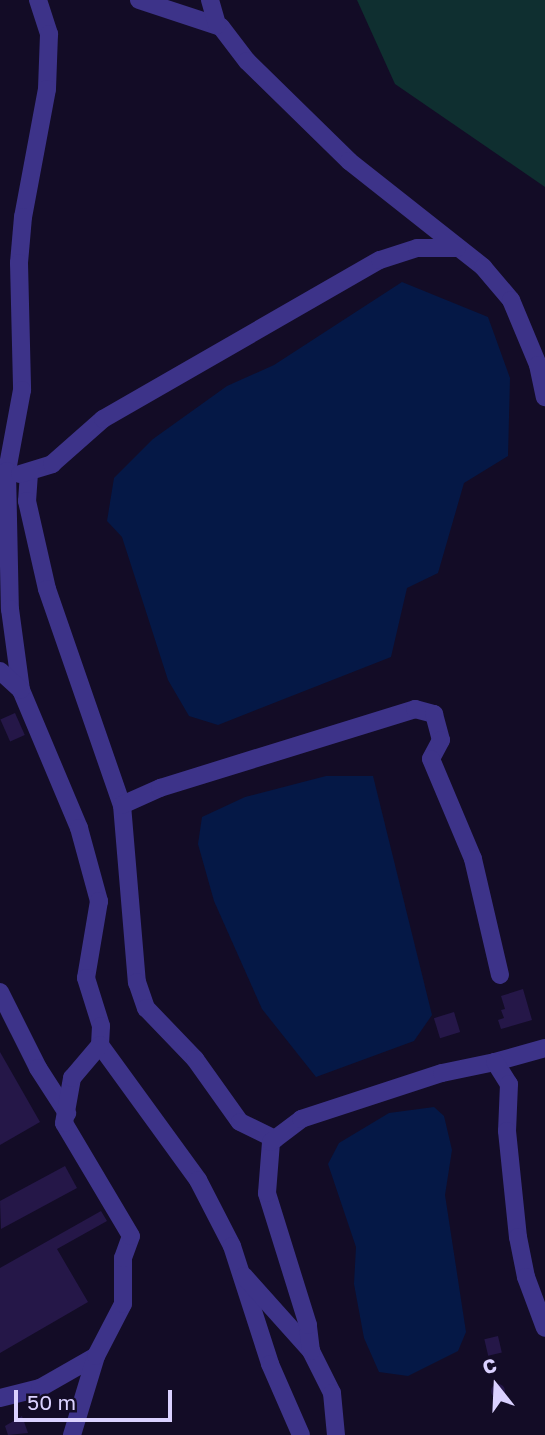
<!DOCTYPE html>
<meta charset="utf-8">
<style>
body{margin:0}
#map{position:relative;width:545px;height:1435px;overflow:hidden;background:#130c26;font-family:"Golos Text",sans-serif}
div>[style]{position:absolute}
.green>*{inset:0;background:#0f2f30}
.water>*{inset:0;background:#051846}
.building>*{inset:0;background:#251748;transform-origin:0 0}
.round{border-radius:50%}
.minor>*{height:18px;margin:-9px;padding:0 9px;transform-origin:9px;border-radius:9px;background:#3d3389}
span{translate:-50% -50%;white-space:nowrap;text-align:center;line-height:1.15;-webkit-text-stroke:6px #130c26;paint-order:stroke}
.north{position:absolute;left:461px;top:1351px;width:70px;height:70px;-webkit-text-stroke:5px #130c26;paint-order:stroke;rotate:342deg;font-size:19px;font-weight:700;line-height:28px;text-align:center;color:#dad1ff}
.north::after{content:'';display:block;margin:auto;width:24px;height:32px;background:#dad1ff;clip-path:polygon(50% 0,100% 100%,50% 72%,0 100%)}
.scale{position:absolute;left:14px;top:1390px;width:158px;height:32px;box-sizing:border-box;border:4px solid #dad1ff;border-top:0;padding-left:9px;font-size:21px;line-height:24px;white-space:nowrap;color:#dad1ff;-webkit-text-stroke:5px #130c26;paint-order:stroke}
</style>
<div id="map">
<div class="green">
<div style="clip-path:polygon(357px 0,545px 0,545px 187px,395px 84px)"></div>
</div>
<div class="water">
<div style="clip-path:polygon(402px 282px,488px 317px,510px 378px,508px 456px,464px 483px,438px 573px,407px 588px,391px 657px,218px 725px,189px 716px,168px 680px,122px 537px,107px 521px,114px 478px,153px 439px,227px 386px,274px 365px)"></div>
<div style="clip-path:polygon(326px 776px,373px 776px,432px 1015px,414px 1041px,316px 1077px,262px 1009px,214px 901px,198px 844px,202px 817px,245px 797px)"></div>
<div style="clip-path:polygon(434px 1107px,444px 1116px,452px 1150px,445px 1195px,466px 1332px,458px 1351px,408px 1376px,379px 1372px,364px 1338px,354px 1284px,356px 1247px,328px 1164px,339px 1143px,389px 1113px)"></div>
</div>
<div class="building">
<div style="left:15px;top:713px;width:24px;height:16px;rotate:66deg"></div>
<div style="clip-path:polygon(523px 989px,532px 1020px,501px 1029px,498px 1020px,504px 1018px,501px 1010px,505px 1009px,501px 996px)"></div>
<div style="left:454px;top:1012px;width:21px;height:21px;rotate:73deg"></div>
<div style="clip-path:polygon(0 1052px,40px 1122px,0 1145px)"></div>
<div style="clip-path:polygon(65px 1166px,77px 1188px,1px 1229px,0 1201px)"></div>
<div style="clip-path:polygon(101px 1211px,107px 1221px,57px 1249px,88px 1302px,0 1353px,0 1268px)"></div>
<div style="left:498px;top:1336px;width:17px;height:14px;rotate:77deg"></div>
<div class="round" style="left:491px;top:1384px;width:14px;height:14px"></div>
<div style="clip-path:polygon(22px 1416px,28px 1433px,8px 1435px,5px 1426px)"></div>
</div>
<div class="minor">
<div style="left:38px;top:0;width:36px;rotate:72deg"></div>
<div style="left:49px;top:34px;width:55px;rotate:92.1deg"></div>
<div style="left:47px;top:89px;width:130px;rotate:100.6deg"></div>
<div style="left:23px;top:217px;width:46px;rotate:95deg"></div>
<div style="left:19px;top:263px;width:127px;rotate:88.6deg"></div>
<div style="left:22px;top:390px;width:82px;rotate:100.5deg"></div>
<div style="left:7px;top:471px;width:138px;rotate:88.8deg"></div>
<div style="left:10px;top:609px;width:82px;rotate:82.3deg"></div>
<div style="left:21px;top:690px;width:150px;rotate:67.2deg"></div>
<div style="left:79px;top:828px;width:76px;rotate:74.7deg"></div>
<div style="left:99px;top:901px;width:78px;rotate:99.6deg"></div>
<div style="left:86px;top:978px;width:50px;rotate:72.6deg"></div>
<div style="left:101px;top:1026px;width:19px;rotate:93deg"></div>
<div style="left:100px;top:1045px;width:167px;rotate:54deg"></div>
<div style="left:198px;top:1180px;width:74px;rotate:62.7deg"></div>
<div style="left:232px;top:1246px;width:124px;rotate:72.1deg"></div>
<div style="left:270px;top:1364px;width:77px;rotate:66.4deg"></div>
<div style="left:139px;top:0;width:86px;rotate:18.2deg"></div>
<div style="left:221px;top:27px;width:43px;rotate:52.6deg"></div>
<div style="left:247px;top:61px;width:143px;rotate:44.4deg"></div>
<div style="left:349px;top:161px;width:171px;rotate:38.3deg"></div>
<div style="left:483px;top:267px;width:43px;rotate:49.7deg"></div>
<div style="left:511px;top:300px;width:70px;rotate:67.4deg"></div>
<div style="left:538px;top:365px;width:33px;rotate:78deg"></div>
<div style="left:210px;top:0;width:26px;rotate:74deg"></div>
<div style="left:29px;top:473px;width:28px;rotate:94deg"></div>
<div style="left:27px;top:501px;width:90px;rotate:77.2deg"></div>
<div style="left:47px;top:589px;width:229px;rotate:70.9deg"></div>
<div style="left:122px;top:805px;width:178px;rotate:85.2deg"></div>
<div style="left:137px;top:982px;width:28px;rotate:71deg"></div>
<div style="left:146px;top:1008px;width:71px;rotate:46.1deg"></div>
<div style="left:195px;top:1059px;width:77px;rotate:54.5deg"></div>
<div style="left:240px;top:1122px;width:39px;rotate:26deg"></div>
<div style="left:20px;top:474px;width:34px;rotate:-17deg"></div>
<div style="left:52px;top:464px;width:68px;rotate:-41.4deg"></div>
<div style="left:103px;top:419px;width:319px;rotate:-29.9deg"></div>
<div style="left:380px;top:260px;width:39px;rotate:-18deg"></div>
<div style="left:417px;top:248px;width:40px"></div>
<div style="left:0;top:671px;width:28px;rotate:42deg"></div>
<div style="left:122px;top:805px;width:42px;rotate:-24.1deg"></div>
<div style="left:160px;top:788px;width:267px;rotate:-17.2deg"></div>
<div style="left:415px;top:709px;width:20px;rotate:15deg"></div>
<div style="left:434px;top:714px;width:27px;rotate:75deg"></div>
<div style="left:441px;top:740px;width:21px;rotate:118deg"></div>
<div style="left:431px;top:759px;width:108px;rotate:67.2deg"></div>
<div style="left:473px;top:859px;width:119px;rotate:76.9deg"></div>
<div style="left:0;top:992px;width:85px;rotate:63.4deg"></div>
<div style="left:38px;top:1068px;width:54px;rotate:57.2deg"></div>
<div style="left:495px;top:1062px;width:52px;rotate:-15.6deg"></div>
<div style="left:244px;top:1276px;width:101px;rotate:48.2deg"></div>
<div style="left:311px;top:1351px;width:47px;rotate:63.4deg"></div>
<div style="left:332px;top:1393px;width:42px;rotate:84.6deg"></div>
<div style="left:311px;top:1351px;width:26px;rotate:-97deg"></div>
<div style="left:308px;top:1325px;width:138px;rotate:-107.3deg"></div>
<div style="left:267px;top:1193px;width:51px;rotate:-85.5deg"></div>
<div style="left:271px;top:1142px;width:38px;rotate:-37deg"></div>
<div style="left:301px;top:1119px;width:148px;rotate:-18.1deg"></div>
<div style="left:442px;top:1073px;width:54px;rotate:-11.7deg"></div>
<div style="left:495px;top:1062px;width:26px;rotate:58deg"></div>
<div style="left:509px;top:1084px;width:47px;rotate:92.4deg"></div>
<div style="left:507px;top:1131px;width:107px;rotate:84.1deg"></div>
<div style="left:518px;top:1237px;width:41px;rotate:78.7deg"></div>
<div style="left:526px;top:1277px;width:54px;rotate:69.6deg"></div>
<div style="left:0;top:1398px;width:41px;rotate:-14deg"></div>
<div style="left:40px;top:1388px;width:64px;rotate:-29.7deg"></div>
<div style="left:72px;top:1435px;width:83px;rotate:-73.1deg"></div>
<div style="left:96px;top:1356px;width:59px;rotate:-62.6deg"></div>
<div style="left:123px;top:1304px;width:46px;rotate:-90deg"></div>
<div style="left:123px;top:1258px;width:23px;rotate:-70deg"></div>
<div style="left:131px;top:1236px;width:131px;rotate:-120.7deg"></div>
<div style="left:64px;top:1123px;width:46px;rotate:-79.9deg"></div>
<div style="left:72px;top:1078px;width:43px;rotate:-49.7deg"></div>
</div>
<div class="north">С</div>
<div class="scale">50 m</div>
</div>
